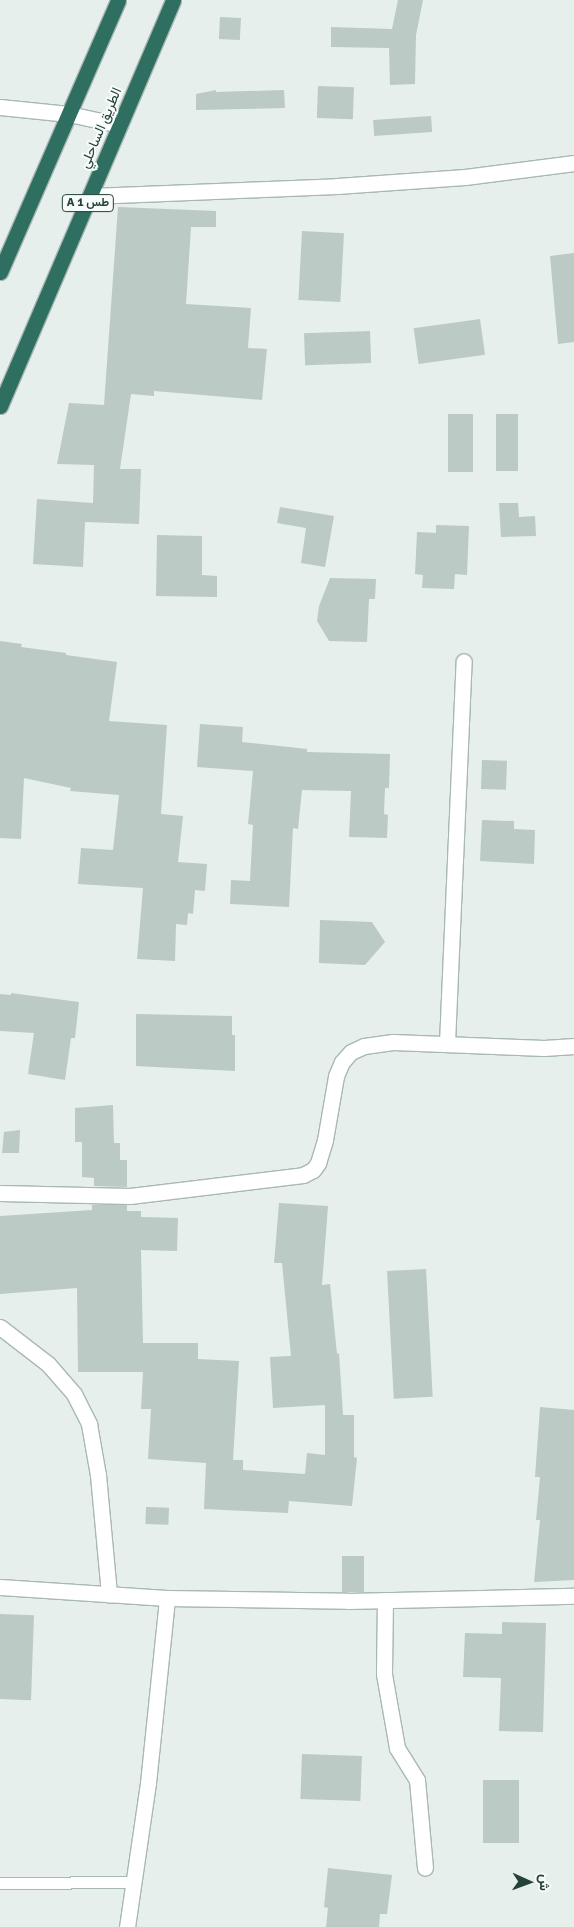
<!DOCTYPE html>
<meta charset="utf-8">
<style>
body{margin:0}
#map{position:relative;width:574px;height:1927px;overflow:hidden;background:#e6efeb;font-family:Signika,Vazirmatn,sans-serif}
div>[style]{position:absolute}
.building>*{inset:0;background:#bbcac4;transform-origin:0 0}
.roads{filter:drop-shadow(1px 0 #a8b8b2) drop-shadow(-1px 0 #a8b8b2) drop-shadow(0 1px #a8b8b2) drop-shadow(0 -1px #a8b8b2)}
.lane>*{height:11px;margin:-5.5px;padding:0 5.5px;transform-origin:5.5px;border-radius:5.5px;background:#fff}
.street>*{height:15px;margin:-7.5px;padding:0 7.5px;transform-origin:7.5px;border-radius:7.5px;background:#fff}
.highway>*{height:15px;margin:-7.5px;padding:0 7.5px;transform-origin:7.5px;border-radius:7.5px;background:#2f6f62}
span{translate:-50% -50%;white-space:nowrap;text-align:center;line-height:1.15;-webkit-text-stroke:4px #f7fbf9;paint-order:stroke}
.shield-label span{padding:1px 4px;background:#f7fbf9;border:1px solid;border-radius:4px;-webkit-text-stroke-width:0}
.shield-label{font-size:12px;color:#24423a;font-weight:700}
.street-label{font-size:14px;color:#24423a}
.north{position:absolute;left:504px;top:1857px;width:50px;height:50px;-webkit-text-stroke:4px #f7fbf9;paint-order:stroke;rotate:92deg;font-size:14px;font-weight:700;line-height:20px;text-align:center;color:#24423a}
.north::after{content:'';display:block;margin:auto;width:18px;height:22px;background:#24423a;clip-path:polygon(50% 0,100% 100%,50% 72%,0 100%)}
</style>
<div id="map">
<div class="building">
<div style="clip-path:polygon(398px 0,423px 0,416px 35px,415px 84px,390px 85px,389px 48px,331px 47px,331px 27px,392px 29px)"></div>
<div style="left:220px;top:17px;width:21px;height:22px;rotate:3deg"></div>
<div style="left:318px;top:86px;width:36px;height:32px;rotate:2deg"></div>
<div style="clip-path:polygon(216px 90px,216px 92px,284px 90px,285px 108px,196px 110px,196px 94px)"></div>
<div style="left:431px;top:116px;width:16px;height:58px;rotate:86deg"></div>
<div style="clip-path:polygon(118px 207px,216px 211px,216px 227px,191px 227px,186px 304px,251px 308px,248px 348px,267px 349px,262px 400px,154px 391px,154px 396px,131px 394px,120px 469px,141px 469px,139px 524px,85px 522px,83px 567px,33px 564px,37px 499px,93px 503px,94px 465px,57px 464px,69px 403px,104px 405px)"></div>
<div style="left:302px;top:231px;width:42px;height:69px;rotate:3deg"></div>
<div style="clip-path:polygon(574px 253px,574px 342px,558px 344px,550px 256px)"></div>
<div style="left:480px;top:319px;width:36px;height:67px;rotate:82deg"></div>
<div style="left:370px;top:331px;width:32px;height:66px;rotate:88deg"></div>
<div style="left:448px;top:414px;width:25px;height:58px"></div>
<div style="left:496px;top:414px;width:22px;height:57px"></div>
<div style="clip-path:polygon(499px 503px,518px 503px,519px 517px,535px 516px,536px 536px,501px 537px)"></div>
<div style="clip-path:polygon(280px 507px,334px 516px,325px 567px,301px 563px,306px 528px,277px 523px)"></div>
<div style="clip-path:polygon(436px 525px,469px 526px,467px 575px,455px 574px,454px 589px,422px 588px,423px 575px,415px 574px,417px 532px,436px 533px)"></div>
<div style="clip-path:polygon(157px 535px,202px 536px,202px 575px,217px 576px,217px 597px,156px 596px)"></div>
<div style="clip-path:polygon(330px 578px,376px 579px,375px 599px,369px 599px,367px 642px,329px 641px,317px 621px,319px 606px)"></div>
<div style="clip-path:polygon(0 641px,22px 644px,21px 647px,66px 653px,66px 655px,117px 662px,109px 721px,167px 725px,161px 814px,183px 816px,178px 862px,207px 864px,205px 891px,195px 890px,193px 914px,188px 913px,187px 925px,176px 924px,175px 961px,137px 959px,143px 888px,78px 884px,81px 848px,113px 850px,119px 795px,70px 791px,71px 788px,24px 778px,21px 839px,0 838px)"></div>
<div style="clip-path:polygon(200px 724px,243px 727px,242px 742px,307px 749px,307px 752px,390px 754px,389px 788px,385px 788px,384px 814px,388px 815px,387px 838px,349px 837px,351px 791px,302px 790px,298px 829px,293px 828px,289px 907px,230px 904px,231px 880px,250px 881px,253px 825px,248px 824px,253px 771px,197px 767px)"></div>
<div style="left:482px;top:760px;width:25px;height:29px;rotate:2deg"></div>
<div style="clip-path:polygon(482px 820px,514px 821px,514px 829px,535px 830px,534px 864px,480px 861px)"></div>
<div style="clip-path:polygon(320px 920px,372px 922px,385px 942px,365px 965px,319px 963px)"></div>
<div style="clip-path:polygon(11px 993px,79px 1002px,75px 1038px,71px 1038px,65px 1080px,28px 1074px,34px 1033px,0 1031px,0 994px,11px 995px)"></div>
<div style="clip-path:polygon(136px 1014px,232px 1016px,232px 1035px,235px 1035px,235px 1071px,136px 1066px)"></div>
<div style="clip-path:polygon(113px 1105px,114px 1143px,120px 1143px,120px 1160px,127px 1160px,127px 1187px,94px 1186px,94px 1178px,82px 1177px,82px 1142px,75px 1142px,75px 1108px)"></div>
<div style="clip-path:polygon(20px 1130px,19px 1153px,2px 1153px,4px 1132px)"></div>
<div style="clip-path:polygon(279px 1203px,328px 1206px,322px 1285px,330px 1284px,337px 1354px,339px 1353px,343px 1415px,354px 1415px,354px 1457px,357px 1458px,352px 1506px,289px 1501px,288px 1513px,204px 1509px,206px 1463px,148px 1459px,151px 1409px,141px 1409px,143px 1372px,78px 1372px,77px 1288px,0 1294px,0 1216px,92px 1210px,92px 1205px,127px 1205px,127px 1211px,141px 1211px,141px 1217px,178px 1218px,177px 1251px,141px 1250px,143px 1343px,198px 1343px,198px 1359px,239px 1361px,233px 1460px,243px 1460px,243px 1470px,305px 1474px,307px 1453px,325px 1455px,325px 1405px,273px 1408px,270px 1357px,291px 1356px,282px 1263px,274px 1263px)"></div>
<div style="left:426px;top:1269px;width:128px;height:39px;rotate:87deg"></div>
<div style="clip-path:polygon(540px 1407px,574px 1410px,574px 1580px,534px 1582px,540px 1520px,536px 1520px,540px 1477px,535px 1477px)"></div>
<div style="left:146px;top:1507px;width:23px;height:17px;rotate:2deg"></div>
<div style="left:342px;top:1556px;width:22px;height:36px"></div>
<div style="left:0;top:1614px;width:34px;height:85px;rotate:2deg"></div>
<div style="clip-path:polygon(502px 1622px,546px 1623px,543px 1732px,499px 1731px,501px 1678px,463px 1677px,465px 1633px,502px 1634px)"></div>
<div style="left:302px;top:1754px;width:60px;height:45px;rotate:2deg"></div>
<div style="left:483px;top:1780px;width:36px;height:63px"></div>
<div style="clip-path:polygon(328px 1868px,392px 1875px,387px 1914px,380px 1914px,379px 1927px,326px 1927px,328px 1908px,324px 1907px)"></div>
</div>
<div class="roads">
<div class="lane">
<div style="left:0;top:1883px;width:133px;rotate:-0.4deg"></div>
</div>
<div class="street">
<div style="left:0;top:107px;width:69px;rotate:5.8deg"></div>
<div style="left:69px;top:114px;width:52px;rotate:12.2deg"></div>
<div style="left:91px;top:196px;width:246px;rotate:-2.3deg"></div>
<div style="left:337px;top:186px;width:128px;rotate:-4deg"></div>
<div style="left:465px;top:177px;width:110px;rotate:-7.3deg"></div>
<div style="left:447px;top:1043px;width:382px;rotate:-87.5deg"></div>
<div style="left:0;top:1193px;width:130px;rotate:1.3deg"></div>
<div style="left:130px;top:1196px;width:174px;rotate:-6.9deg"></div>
<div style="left:303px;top:1175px;width:11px;rotate:-27deg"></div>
<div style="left:313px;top:1170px;width:9px;rotate:-54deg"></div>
<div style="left:318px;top:1163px;width:24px;rotate:-73deg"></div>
<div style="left:325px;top:1140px;width:65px;rotate:-80.2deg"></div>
<div style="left:336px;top:1076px;width:15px;rotate:-67deg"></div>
<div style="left:342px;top:1062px;width:13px;rotate:-48deg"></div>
<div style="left:351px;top:1052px;width:14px;rotate:-25deg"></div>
<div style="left:364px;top:1046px;width:29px;rotate:-8deg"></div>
<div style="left:393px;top:1042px;width:151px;rotate:2.3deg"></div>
<div style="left:544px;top:1048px;width:30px;rotate:-4deg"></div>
<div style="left:0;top:1327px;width:61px;rotate:37.6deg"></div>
<div style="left:48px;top:1364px;width:40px;rotate:49deg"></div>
<div style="left:74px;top:1394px;width:34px;rotate:63deg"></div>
<div style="left:89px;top:1424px;width:52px;rotate:80deg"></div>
<div style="left:98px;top:1475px;width:120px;rotate:84.7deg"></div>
<div style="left:0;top:1587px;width:167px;rotate:3.8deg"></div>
<div style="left:167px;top:1598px;width:181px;rotate:0.9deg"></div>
<div style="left:348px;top:1601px;width:226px;rotate:-1.3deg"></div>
<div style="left:385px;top:1600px;width:74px;rotate:90.8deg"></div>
<div style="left:384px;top:1674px;width:75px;rotate:80deg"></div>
<div style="left:397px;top:1748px;width:38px;rotate:58deg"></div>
<div style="left:417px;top:1780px;width:88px;rotate:84.8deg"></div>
<div style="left:127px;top:1927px;width:146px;rotate:-81.7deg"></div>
<div style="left:148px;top:1783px;width:186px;rotate:-84.1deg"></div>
</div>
<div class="highway">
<div style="left:0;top:272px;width:296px;rotate:-66.5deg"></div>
<div style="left:0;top:406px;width:441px;rotate:-66.9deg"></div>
</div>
</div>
<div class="shield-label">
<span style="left:88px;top:203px">A 1 طس</span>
</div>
<div class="street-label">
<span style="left:101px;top:128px;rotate:-67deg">الطريق الساحلي</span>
</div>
<div class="north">ش</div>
</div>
